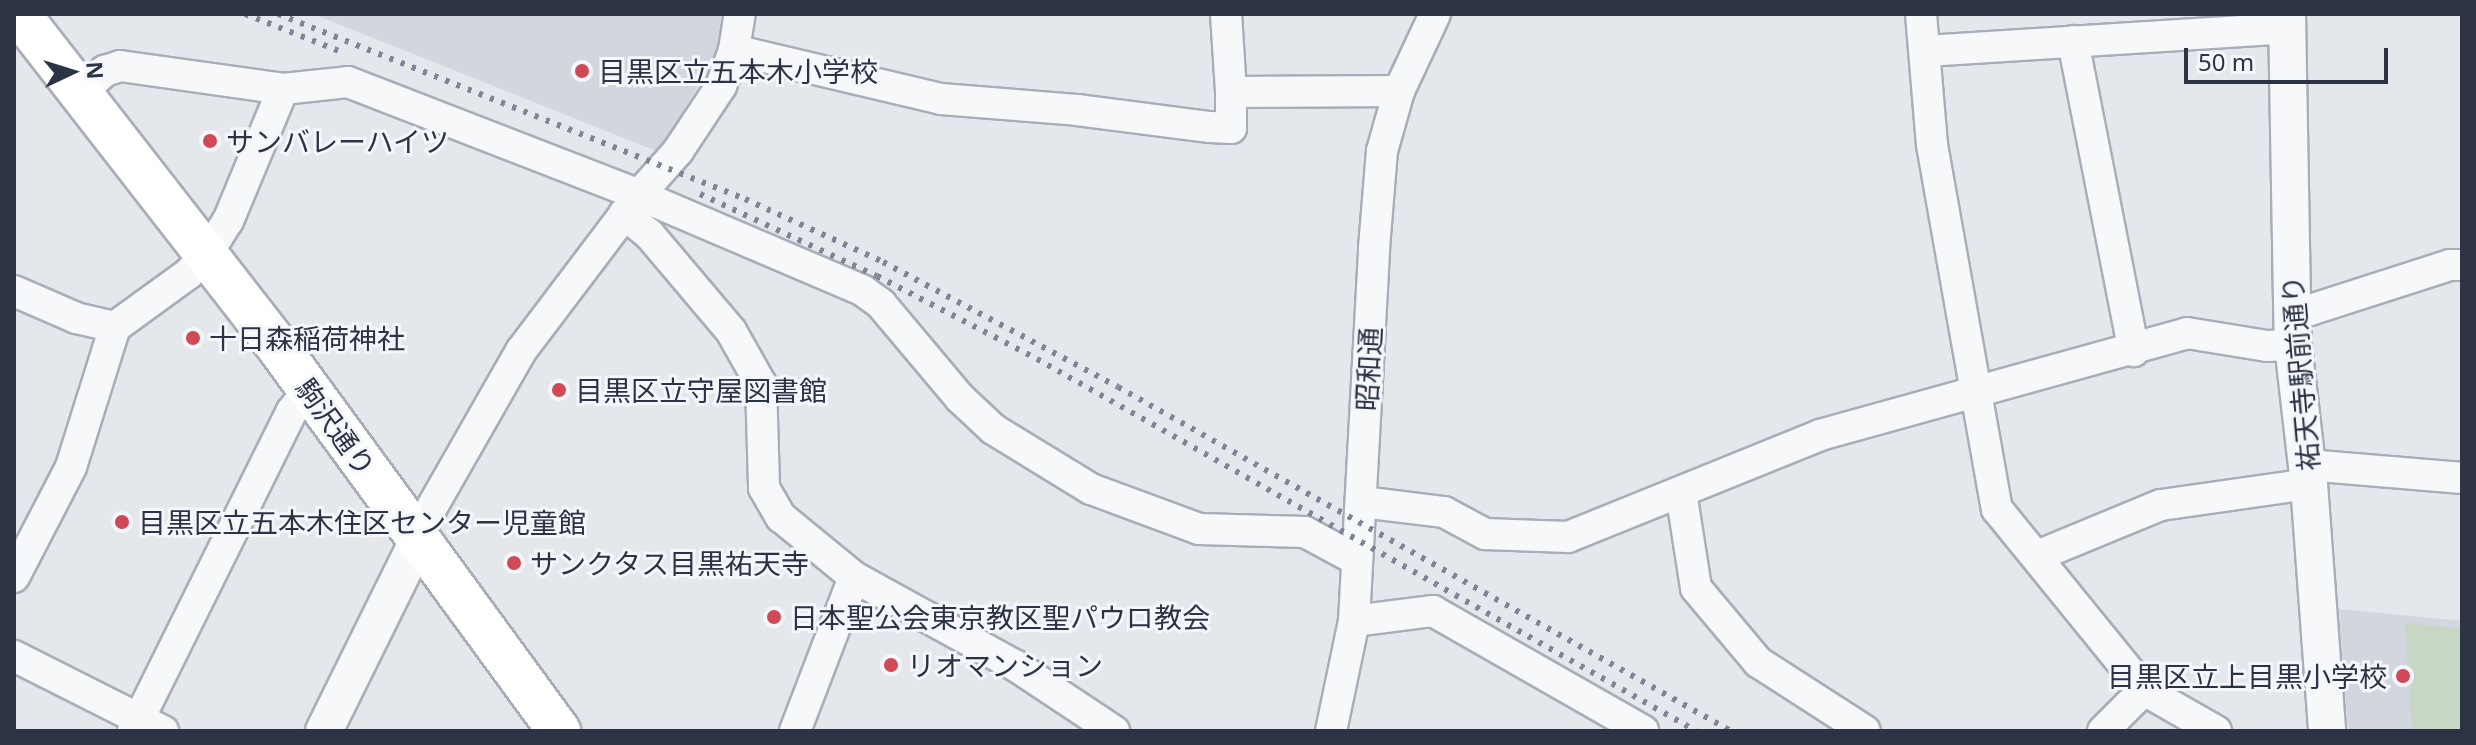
<!DOCTYPE html>
<meta charset="utf-8">
<style>
body{margin:0}
#map{position:relative;width:2476px;height:745px;overflow:hidden;background:#e4e7ec;font-family:"Noto Sans","Noto Sans JP",sans-serif}
div>[style]{position:absolute}
.built>*{inset:0;background:#d2d6de}
.green>*{inset:0;background:#c8d6c5}
.roads{filter:drop-shadow(2px 0 #a9adb7) drop-shadow(-2px 0 #a9adb7) drop-shadow(0 2px #a9adb7) drop-shadow(0 -2px #a9adb7)}
.minor>*{height:30px;margin:-15px;padding:0 15px;transform-origin:15px;border-radius:15px;background:#f7f8fa}
.tertiary>*{height:36px;margin:-18px;padding:0 18px;transform-origin:18px;border-radius:18px;background:#f7f8fa}
.secondary>*{height:42px;margin:-21px;padding:0 21px;transform-origin:21px;border-radius:21px;background:#fff}
.rail>*{height:6px;margin-top:-3px;transform-origin:0;background:repeating-linear-gradient(90deg,#7d8596 0 4px,transparent 0 12px)}
.dots>*{width:22px;height:22px;translate:-50% -50%;box-sizing:border-box;border:4px solid #f4f6f9;border-radius:50%}
span{translate:-50% -50%;white-space:nowrap;text-align:center;line-height:1.15;-webkit-text-stroke:6px #f4f6f9;paint-order:stroke}
.poi-label{font-size:28px;color:#2b3345}
.left{translate:0 -50%;text-align:left}
.right{translate:-100% -50%;text-align:right}
.street-label{font-size:28px;color:#2b3345}
.frame{position:absolute;inset:0;border:16px solid #2b3345;pointer-events:none}
.north{position:absolute;left:32px;top:32px;width:80px;height:80px;-webkit-text-stroke:6px #f4f6f9;paint-order:stroke;rotate:86deg;font-size:22px;font-weight:700;line-height:32px;text-align:center;color:#2b3345}
.north::after{content:'';display:block;margin:auto;width:28px;height:36px;background:#2b3345;clip-path:polygon(50% 0,100% 100%,50% 72%,0 100%)}
.scale{position:absolute;left:2184px;top:48px;width:204px;height:36px;box-sizing:border-box;border:4px solid #2b3345;border-top:0;padding-left:10px;font-size:24px;line-height:28px;white-space:nowrap;color:#2b3345;-webkit-text-stroke:6px #f4f6f9;paint-order:stroke}
</style>
<div id="map">
<div class="built">
<div style="clip-path:polygon(313px 14px,726px 14px,716px 56px,659px 152px)"></div>
<div style="clip-path:polygon(2339px 609px,2462px 621px,2462px 731px,2348px 731px)"></div>
</div>
<div class="green">
<div style="clip-path:polygon(2405px 623px,2462px 629px,2462px 731px,2412px 731px)"></div>
</div>
<div class="roads">
<div class="minor">
<div style="left:1226px;top:14px;width:78px;rotate:86.3deg"></div>
<div style="left:1921px;top:14px;width:131px;rotate:85.2deg"></div>
<div style="left:1932px;top:145px;width:370px;rotate:79.9deg"></div>
<div style="left:1997px;top:509px;width:233px;rotate:50.9deg"></div>
<div style="left:2144px;top:690px;width:83px;rotate:29.7deg"></div>
<div style="left:2073px;top:41px;width:316px;rotate:78.9deg"></div>
<div style="left:734px;top:50px;width:213px;rotate:13.3deg"></div>
<div style="left:941px;top:99px;width:136px;rotate:4.6deg"></div>
<div style="left:1077px;top:110px;width:134px;rotate:7.3deg"></div>
<div style="left:1210px;top:127px;width:21px;rotate:3deg"></div>
<div style="left:1231px;top:128px;width:36px;rotate:-90deg"></div>
<div style="left:1231px;top:92px;width:168px;rotate:-0.3deg"></div>
<div style="left:1925px;top:51px;width:363px;rotate:-3.6deg"></div>
<div style="left:81px;top:93px;width:33px;rotate:-43deg"></div>
<div style="left:105px;top:71px;width:16px;rotate:-18deg"></div>
<div style="left:120px;top:66px;width:165px;rotate:8deg"></div>
<div style="left:624px;top:214px;width:32px;rotate:39deg"></div>
<div style="left:649px;top:234px;width:127px;rotate:49.8deg"></div>
<div style="left:731px;top:331px;width:61px;rotate:60.5deg"></div>
<div style="left:761px;top:384px;width:104px;rotate:88.3deg"></div>
<div style="left:764px;top:488px;width:34px;rotate:60deg"></div>
<div style="left:781px;top:517px;width:94px;rotate:39.4deg"></div>
<div style="left:854px;top:577px;width:185px;rotate:28.8deg"></div>
<div style="left:1016px;top:666px;width:118px;rotate:33.6deg"></div>
<div style="left:14px;top:291px;width:68px;rotate:23.5deg"></div>
<div style="left:76px;top:318px;width:40px;rotate:13deg"></div>
<div style="left:2292px;top:313px;width:18px;rotate:-9deg"></div>
<div style="left:2310px;top:310px;width:147px;rotate:-17.8deg"></div>
<div style="left:2450px;top:265px;width:12px"></div>
<div style="left:2307px;top:465px;width:156px;rotate:4.8deg"></div>
<div style="left:1681px;top:492px;width:97px;rotate:81.1deg"></div>
<div style="left:1696px;top:588px;width:97px;rotate:50deg"></div>
<div style="left:1758px;top:662px;width:127px;rotate:32.8deg"></div>
<div style="left:1362px;top:502px;width:83px;rotate:7deg"></div>
<div style="left:1444px;top:512px;width:47px;rotate:28.2deg"></div>
<div style="left:1485px;top:534px;width:83px;rotate:2.1deg"></div>
<div style="left:1568px;top:537px;width:272px;rotate:-22deg"></div>
<div style="left:1820px;top:435px;width:381px;rotate:-15.5deg"></div>
<div style="left:2187px;top:333px;width:81px;rotate:9.2deg"></div>
<div style="left:2267px;top:346px;width:26px;rotate:-2deg"></div>
<div style="left:418px;top:541px;width:29px;rotate:-70deg"></div>
<div style="left:428px;top:514px;width:188px;rotate:-60.3deg"></div>
<div style="left:521px;top:351px;width:196px;rotate:-52.9deg"></div>
<div style="left:639px;top:195px;width:59px;rotate:-48.4deg"></div>
<div style="left:678px;top:151px;width:78px;rotate:-56.5deg"></div>
<div style="left:721px;top:86px;width:38px;rotate:-70deg"></div>
<div style="left:734px;top:50px;width:36px;rotate:-81deg"></div>
<div style="left:2037px;top:556px;width:134px;rotate:-22.4deg"></div>
<div style="left:2161px;top:505px;width:149px;rotate:-8.1deg"></div>
<div style="left:14px;top:577px;width:124px;rotate:-62.6deg"></div>
<div style="left:71px;top:467px;width:147px;rotate:-72.6deg"></div>
<div style="left:115px;top:327px;width:90px;rotate:-36deg"></div>
<div style="left:188px;top:274px;width:28px;rotate:-46deg"></div>
<div style="left:207px;top:254px;width:39px;rotate:-58deg"></div>
<div style="left:228px;top:221px;width:143px;rotate:-67.4deg"></div>
<div style="left:283px;top:89px;width:65px;rotate:-6.1deg"></div>
<div style="left:348px;top:82px;width:312px;rotate:21.2deg"></div>
<div style="left:639px;top:195px;width:242px;rotate:23.1deg"></div>
<div style="left:862px;top:290px;width:24px;rotate:36deg"></div>
<div style="left:881px;top:304px;width:123px;rotate:50deg"></div>
<div style="left:960px;top:398px;width:45px;rotate:43.2deg"></div>
<div style="left:993px;top:429px;width:115px;rotate:31.5deg"></div>
<div style="left:1091px;top:489px;width:115px;rotate:20.3deg"></div>
<div style="left:1199px;top:529px;width:106px;rotate:1.6deg"></div>
<div style="left:1305px;top:532px;width:59px;rotate:28.3deg"></div>
<div style="left:1354px;top:621px;width:80px;rotate:-7.2deg"></div>
<div style="left:1433px;top:611px;width:242px;rotate:29.7deg"></div>
<div style="left:14px;top:656px;width:167px;rotate:26.7deg"></div>
<div style="left:133px;top:731px;width:357px;rotate:-63.6deg"></div>
<div style="left:292px;top:411px;width:28px;rotate:-52deg"></div>
<div style="left:795px;top:731px;width:165px;rotate:-69deg"></div>
<div style="left:1331px;top:731px;width:112px;rotate:-78.2deg"></div>
<div style="left:1354px;top:621px;width:374px;rotate:-86.9deg"></div>
<div style="left:1374px;top:248px;width:97px;rotate:-85.3deg"></div>
<div style="left:1382px;top:151px;width:62px;rotate:-74.2deg"></div>
<div style="left:1399px;top:91px;width:85px;rotate:-64.9deg"></div>
<div style="left:2103px;top:731px;width:58px;rotate:-45deg"></div>
</div>
<div class="tertiary">
<div style="left:2287px;top:14px;width:331px;rotate:89deg"></div>
<div style="left:2293px;top:345px;width:140px;rotate:83.4deg"></div>
<div style="left:2309px;top:484px;width:248px;rotate:85.8deg"></div>
<div style="left:324px;top:731px;width:212px;rotate:-63.7deg"></div>
</div>
<div class="secondary">
<div style="left:19px;top:14px;width:427px;rotate:52.1deg"></div>
<div style="left:281px;top:351px;width:471px;rotate:53.8deg"></div>
</div>
</div>
<div class="rail">
<div style="left:245px;top:14px;width:101px;rotate:21.5deg"></div>
<div style="left:278px;top:14px;width:502px;rotate:21.61deg"></div>
<div style="left:745px;top:199px;width:152px;rotate:24.5deg"></div>
<div style="left:883px;top:262px;width:266px;rotate:28deg"></div>
<div style="left:1118px;top:387px;width:703px;rotate:29.3deg"></div>
<div style="left:700px;top:194px;width:195px;rotate:24.9deg"></div>
<div style="left:877px;top:276px;width:180px;rotate:27.4deg"></div>
<div style="left:1037px;top:359px;width:757px;rotate:29.44deg"></div>
</div>
<div class="dots">
<div style="left:582px;top:71px;background:#d14857"></div>
<div style="left:210px;top:141px;background:#d14857"></div>
<div style="left:193px;top:338px;background:#d14857"></div>
<div style="left:559px;top:390px;background:#d14857"></div>
<div style="left:122px;top:522px;background:#d14857"></div>
<div style="left:514px;top:563px;background:#d14857"></div>
<div style="left:774px;top:617px;background:#d14857"></div>
<div style="left:891px;top:665px;background:#d14857"></div>
<div style="left:2403px;top:676px;background:#d14857"></div>
</div>
<div class="poi-label">
<span class="left" style="left:598px;top:71px">目黒区立五本木小学校</span>
<span class="left" style="left:226px;top:141px">サンバレーハイツ</span>
<span class="left" style="left:209px;top:338px">十日森稲荷神社</span>
<span class="left" style="left:575px;top:390px">目黒区立守屋図書館</span>
<span class="left" style="left:138px;top:522px">目黒区立五本木住区センター児童館</span>
<span class="left" style="left:530px;top:563px">サンクタス目黒祐天寺</span>
<span class="left" style="left:790px;top:617px">日本聖公会東京教区聖パウロ教会</span>
<span class="left" style="left:907px;top:665px">リオマンション</span>
<span class="right" style="left:2387px;top:676px">目黒区立上目黒小学校</span>
</div>
<div class="street-label">
<span style="left:1368px;top:369px;rotate:-87deg">昭和通</span>
<span style="left:2300px;top:373px;rotate:-95deg">祐天寺駅前通り</span>
<span style="left:336px;top:427px;rotate:54deg">駒沢通り</span>
</div>
<div class="frame"></div>
<div class="north">N</div>
<div class="scale">50 m</div>
</div>
